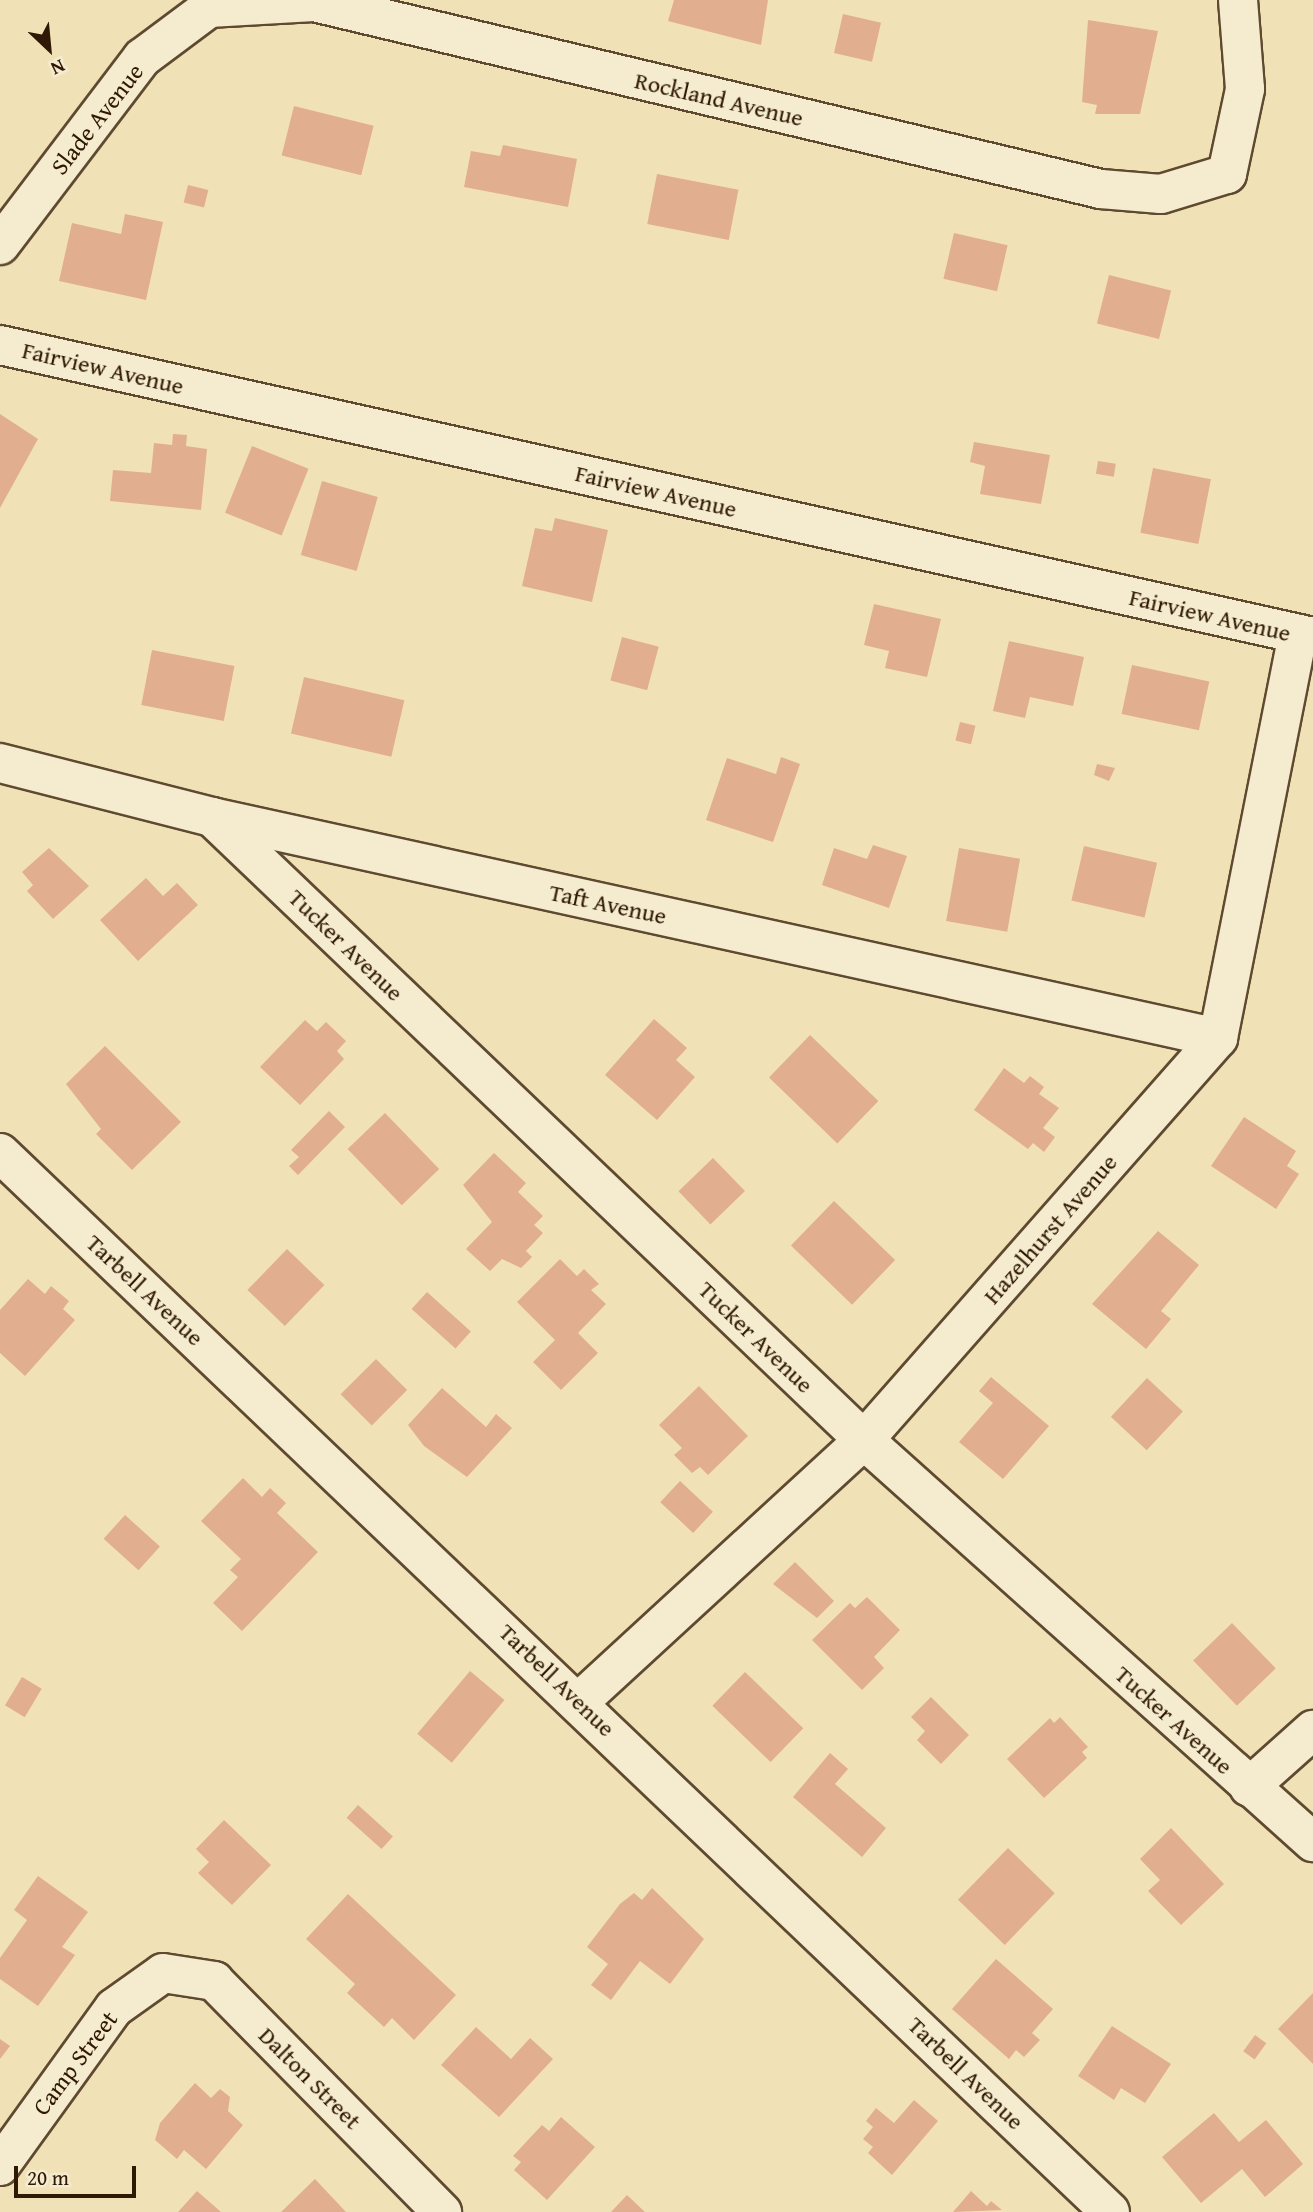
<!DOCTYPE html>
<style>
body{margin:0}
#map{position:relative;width:1313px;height:2212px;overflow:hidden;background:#f0e2b6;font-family:"Gentium Book Plus",serif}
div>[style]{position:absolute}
.building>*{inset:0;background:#e2ae90;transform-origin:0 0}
.roads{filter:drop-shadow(2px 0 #5f4a30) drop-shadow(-2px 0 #5f4a30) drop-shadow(0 2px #5f4a30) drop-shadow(0 -2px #5f4a30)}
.minor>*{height:38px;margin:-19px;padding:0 19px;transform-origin:19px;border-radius:19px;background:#f5ecd0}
span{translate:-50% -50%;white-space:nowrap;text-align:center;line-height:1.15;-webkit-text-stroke:5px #f5ecd0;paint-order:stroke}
.street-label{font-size:24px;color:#2f1804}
.north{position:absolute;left:14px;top:14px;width:70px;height:70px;-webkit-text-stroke:5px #f5ecd0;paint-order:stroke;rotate:154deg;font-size:19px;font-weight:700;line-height:28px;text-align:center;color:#2f1804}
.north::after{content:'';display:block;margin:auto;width:24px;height:32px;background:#2f1804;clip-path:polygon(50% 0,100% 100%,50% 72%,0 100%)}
.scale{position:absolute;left:14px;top:2166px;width:122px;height:32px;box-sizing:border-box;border:4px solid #2f1804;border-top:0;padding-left:9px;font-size:21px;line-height:24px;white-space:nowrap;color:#2f1804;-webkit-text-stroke:5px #f5ecd0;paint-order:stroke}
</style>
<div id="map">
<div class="building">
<div style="clip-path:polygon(674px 0,768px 0,761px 45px,668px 21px)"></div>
<div style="left:843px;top:14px;width:39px;height:40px;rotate:13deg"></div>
<div style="clip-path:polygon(1088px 20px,1158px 31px,1140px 114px,1095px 114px,1097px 105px,1082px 102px)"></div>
<div style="left:294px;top:106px;width:82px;height:51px;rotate:14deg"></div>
<div style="clip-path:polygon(503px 145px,577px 159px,568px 207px,464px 187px,471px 151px,500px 156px)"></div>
<div style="left:657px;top:174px;width:83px;height:51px;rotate:11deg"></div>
<div style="left:188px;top:185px;width:21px;height:18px;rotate:14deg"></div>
<div style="clip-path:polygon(125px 214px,163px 222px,146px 300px,59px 281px,72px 223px,121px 234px)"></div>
<div style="left:954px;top:233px;width:55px;height:47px;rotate:13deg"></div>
<div style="left:1109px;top:275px;width:64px;height:50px;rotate:14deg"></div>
<div style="clip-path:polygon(0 414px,38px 439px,0 508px)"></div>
<div style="clip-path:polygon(173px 434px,187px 435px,186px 446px,207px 449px,201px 510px,110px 501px,113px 470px,151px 473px,154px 443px,172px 445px)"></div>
<div style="clip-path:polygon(974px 442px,1050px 455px,1041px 504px,980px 494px,985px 466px,970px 462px)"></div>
<div style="left:252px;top:446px;width:61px;height:72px;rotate:22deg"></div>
<div style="left:1098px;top:461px;width:18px;height:13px;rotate:9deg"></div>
<div style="left:1153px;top:468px;width:59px;height:66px;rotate:11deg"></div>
<div style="left:322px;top:481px;width:58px;height:77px;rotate:16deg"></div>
<div style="clip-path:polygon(555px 518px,608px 530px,592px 602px,522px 586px,535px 528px,552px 531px)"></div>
<div style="clip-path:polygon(874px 604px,941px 619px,927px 677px,885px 668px,889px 651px,864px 645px)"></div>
<div style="left:622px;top:637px;width:38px;height:45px;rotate:15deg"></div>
<div style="clip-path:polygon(1009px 641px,1084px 657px,1073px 706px,1030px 697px,1025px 718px,993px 711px)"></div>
<div style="left:152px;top:650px;width:84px;height:56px;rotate:11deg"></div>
<div style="left:1132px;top:665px;width:79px;height:50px;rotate:12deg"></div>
<div style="left:304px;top:677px;width:103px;height:58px;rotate:13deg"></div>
<div style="left:960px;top:722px;width:16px;height:19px;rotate:14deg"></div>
<div style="clip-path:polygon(781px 757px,800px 764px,773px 842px,706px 820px,727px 758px,776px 774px)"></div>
<div style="clip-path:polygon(1097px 764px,1115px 768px,1109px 781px,1094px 775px)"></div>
<div style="clip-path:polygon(873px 845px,907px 856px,889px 908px,822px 885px,834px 848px,867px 859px)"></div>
<div style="left:1084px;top:846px;width:75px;height:56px;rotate:13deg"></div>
<div style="clip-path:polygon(49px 848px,89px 886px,53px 919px,27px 891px,33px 885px,22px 872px)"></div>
<div style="left:959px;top:848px;width:62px;height:74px;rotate:10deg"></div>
<div style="clip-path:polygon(146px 878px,163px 896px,177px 883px,198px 905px,138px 961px,100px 920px)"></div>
<div style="clip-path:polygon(654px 1019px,687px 1048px,676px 1060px,695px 1077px,657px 1120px,605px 1075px)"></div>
<div style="clip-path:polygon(305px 1020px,317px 1031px,326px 1022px,346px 1041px,337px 1051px,344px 1059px,300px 1105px,260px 1067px)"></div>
<div style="left:810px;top:1035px;width:95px;height:59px;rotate:44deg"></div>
<div style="clip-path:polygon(105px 1046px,181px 1122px,132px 1170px,96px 1134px,101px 1129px,66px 1084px)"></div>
<div style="clip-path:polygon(1004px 1068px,1024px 1083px,1030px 1076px,1044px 1087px,1039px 1094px,1059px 1108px,1043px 1128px,1055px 1137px,1044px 1152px,1033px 1143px,1028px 1149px,974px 1110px)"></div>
<div style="clip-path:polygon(329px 1111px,345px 1127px,298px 1175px,289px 1166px,299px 1157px,291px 1150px)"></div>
<div style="left:385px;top:1113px;width:78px;height:52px;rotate:46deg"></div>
<div style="clip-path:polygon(1244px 1117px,1296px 1151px,1287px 1166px,1299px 1174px,1276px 1209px,1211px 1166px)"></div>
<div style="clip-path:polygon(494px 1153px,526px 1183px,518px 1192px,543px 1216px,534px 1225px,543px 1233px,526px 1251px,532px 1257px,521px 1268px,502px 1259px,490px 1271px,466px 1249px,492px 1222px,463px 1185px)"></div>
<div style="left:713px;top:1158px;width:46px;height:48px;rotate:46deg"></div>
<div style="left:834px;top:1201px;width:85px;height:62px;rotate:44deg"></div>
<div style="clip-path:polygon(1158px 1231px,1199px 1265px,1161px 1311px,1171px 1319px,1146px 1349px,1092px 1304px)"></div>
<div style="left:287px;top:1249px;width:52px;height:57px;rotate:44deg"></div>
<div style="clip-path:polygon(560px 1259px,577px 1276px,584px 1269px,599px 1284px,591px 1290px,606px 1304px,578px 1333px,598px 1353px,561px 1390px,533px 1362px,555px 1340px,517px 1302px)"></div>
<div style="clip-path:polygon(28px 1279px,45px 1294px,51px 1286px,69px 1301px,63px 1309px,75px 1320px,25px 1376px,0 1353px,0 1310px)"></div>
<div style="left:427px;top:1292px;width:59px;height:23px;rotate:42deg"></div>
<div style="left:376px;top:1359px;width:44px;height:50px;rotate:45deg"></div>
<div style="clip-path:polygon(991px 1377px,1049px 1426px,1003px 1479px,959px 1442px,993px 1403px,979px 1391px)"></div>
<div style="left:1147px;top:1378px;width:49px;height:53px;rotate:43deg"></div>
<div style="clip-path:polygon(699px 1386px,748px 1436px,708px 1475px,700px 1467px,692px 1473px,674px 1455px,682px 1448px,659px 1425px)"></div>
<div style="clip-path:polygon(442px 1388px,486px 1427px,496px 1414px,512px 1428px,467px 1477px,424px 1446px,408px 1425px)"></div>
<div style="clip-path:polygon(243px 1478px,262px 1497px,270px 1488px,286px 1503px,277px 1513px,318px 1552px,242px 1631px,213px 1603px,238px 1577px,230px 1570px,241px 1559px,201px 1521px)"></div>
<div style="left:680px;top:1481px;width:45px;height:29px;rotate:43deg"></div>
<div style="left:125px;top:1515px;width:47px;height:32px;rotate:42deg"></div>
<div style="clip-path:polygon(795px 1562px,834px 1601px,817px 1618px,773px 1584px)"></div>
<div style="clip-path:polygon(867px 1597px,900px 1630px,874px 1657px,884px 1668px,862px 1690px,812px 1640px,850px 1603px,855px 1608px)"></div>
<div style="left:1232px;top:1623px;width:63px;height:54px;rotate:46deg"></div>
<div style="left:470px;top:1671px;width:45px;height:82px;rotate:40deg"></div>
<div style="left:745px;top:1672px;width:81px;height:47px;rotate:44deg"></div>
<div style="left:22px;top:1677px;width:23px;height:33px;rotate:31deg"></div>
<div style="clip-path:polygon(931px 1697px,969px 1735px,941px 1764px,917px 1740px,925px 1731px,911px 1717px)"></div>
<div style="clip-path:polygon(1060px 1717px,1088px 1747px,1082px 1752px,1087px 1758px,1044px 1798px,1007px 1759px,1050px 1718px,1054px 1723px)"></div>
<div style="clip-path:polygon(830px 1753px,848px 1769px,835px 1784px,886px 1828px,862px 1857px,793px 1797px)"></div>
<div style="left:358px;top:1805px;width:47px;height:17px;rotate:42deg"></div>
<div style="clip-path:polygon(224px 1820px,271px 1865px,232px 1905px,198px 1873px,209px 1862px,196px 1849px)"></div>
<div style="clip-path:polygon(1171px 1828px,1224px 1884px,1181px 1925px,1148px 1891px,1160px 1880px,1140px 1859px)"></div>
<div style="left:1008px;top:1848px;width:65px;height:72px;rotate:44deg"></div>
<div style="clip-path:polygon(38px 1876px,88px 1912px,62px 1947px,75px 1955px,38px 2006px,0 1979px,0 1958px,27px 1920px,14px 1910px)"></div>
<div style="clip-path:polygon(652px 1888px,704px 1939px,670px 1984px,640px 1961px,611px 2000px,591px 1985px,608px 1964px,587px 1947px,620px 1904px,634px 1893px,642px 1900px)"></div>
<div style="clip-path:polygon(348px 1894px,456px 1995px,414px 2040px,392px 2018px,384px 2027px,347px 1993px,355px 1984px,306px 1939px)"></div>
<div style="clip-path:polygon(996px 1959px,1053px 2009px,1032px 2033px,1040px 2040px,1024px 2057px,1016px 2050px,1009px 2059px,952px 2009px)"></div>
<div style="clip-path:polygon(1313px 1993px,1313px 2064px,1278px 2029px)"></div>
<div style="clip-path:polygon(1112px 2026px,1171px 2064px,1145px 2103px,1121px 2088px,1114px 2100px,1078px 2076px)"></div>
<div style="clip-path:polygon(476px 2027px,511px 2059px,530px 2038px,553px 2059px,499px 2117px,441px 2065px)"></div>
<div style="left:1255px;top:2035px;width:14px;height:20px;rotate:36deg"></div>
<div style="clip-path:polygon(0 2039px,10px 2046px,0 2059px)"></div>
<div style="clip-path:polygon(195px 2083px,211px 2098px,220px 2089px,230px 2097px,228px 2111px,243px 2125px,206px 2169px,184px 2150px,177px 2159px,155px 2140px,160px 2123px)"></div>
<div style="clip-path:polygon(914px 2100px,938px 2121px,892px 2175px,868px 2153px,873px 2147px,863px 2139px,873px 2127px,866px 2121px,876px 2108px,894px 2123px)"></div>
<div style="clip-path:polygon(1214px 2113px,1239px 2142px,1266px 2120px,1303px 2164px,1265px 2197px,1242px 2169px,1201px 2203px,1162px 2157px)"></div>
<div style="clip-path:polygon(561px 2117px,595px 2147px,547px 2200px,514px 2170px,521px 2162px,513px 2156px,542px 2125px,549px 2131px)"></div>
<div style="clip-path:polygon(315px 2179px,346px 2212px,281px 2212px)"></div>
<div style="clip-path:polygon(197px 2191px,221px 2212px,178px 2212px)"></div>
<div style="clip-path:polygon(971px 2191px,987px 2206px,991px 2201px,1002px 2210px,953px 2212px)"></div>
<div style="clip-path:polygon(627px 2195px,645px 2212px,611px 2212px)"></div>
</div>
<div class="roads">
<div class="minor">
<div style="left:0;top:245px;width:235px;rotate:-52.8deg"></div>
<div style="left:142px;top:58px;width:84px;rotate:-36.7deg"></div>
<div style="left:209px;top:8px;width:105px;rotate:-3.3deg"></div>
<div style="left:314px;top:2px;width:809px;rotate:13.37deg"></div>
<div style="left:1101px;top:189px;width:60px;rotate:4.8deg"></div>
<div style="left:1161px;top:194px;width:69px;rotate:-16.9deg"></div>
<div style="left:1227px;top:174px;width:87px;rotate:-78deg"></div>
<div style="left:1245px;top:89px;width:89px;rotate:-94.5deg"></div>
<div style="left:0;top:345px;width:1345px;rotate:12.54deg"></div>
<div style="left:0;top:763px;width:219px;rotate:14.3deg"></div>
<div style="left:212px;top:817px;width:1030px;rotate:12.39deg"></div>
<div style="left:212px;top:817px;width:902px;rotate:43.7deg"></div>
<div style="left:864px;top:1440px;width:603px;rotate:41.84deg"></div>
<div style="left:0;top:1153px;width:1534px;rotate:43.65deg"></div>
<div style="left:580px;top:1701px;width:386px;rotate:-42.6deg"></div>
<div style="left:864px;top:1440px;width:536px;rotate:-48.63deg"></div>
<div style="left:1218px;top:1038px;width:412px;rotate:-78.8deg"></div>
<div style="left:1249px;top:1787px;width:86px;rotate:-41.7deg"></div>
<div style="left:0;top:2166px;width:195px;rotate:-54.2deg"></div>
<div style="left:114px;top:2008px;width:60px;rotate:-35.5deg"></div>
<div style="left:163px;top:1973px;width:52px;rotate:8.9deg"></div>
<div style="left:214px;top:1981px;width:325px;rotate:45.4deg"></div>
</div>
</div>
<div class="street-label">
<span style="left:719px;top:99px;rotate:13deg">Rockland Avenue</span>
<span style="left:97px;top:119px;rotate:-52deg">Slade Avenue</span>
<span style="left:103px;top:368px;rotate:13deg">Fairview Avenue</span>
<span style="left:656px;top:491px;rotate:13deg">Fairview Avenue</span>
<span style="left:1210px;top:615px;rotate:13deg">Fairview Avenue</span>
<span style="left:608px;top:904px;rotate:12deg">Taft Avenue</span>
<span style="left:346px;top:945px;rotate:44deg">Tucker Avenue</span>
<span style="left:1050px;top:1229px;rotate:-49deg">Hazelhurst Avenue</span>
<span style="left:145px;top:1290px;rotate:43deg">Tarbell Avenue</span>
<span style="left:756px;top:1337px;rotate:44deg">Tucker Avenue</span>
<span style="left:557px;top:1680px;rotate:44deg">Tarbell Avenue</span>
<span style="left:1174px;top:1720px;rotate:42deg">Tucker Avenue</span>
<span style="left:75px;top:2063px;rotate:-53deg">Camp Street</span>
<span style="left:966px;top:2073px;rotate:44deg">Tarbell Avenue</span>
<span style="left:310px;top:2078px;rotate:45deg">Dalton Street</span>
</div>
<div class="north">N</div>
<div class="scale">20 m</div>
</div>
